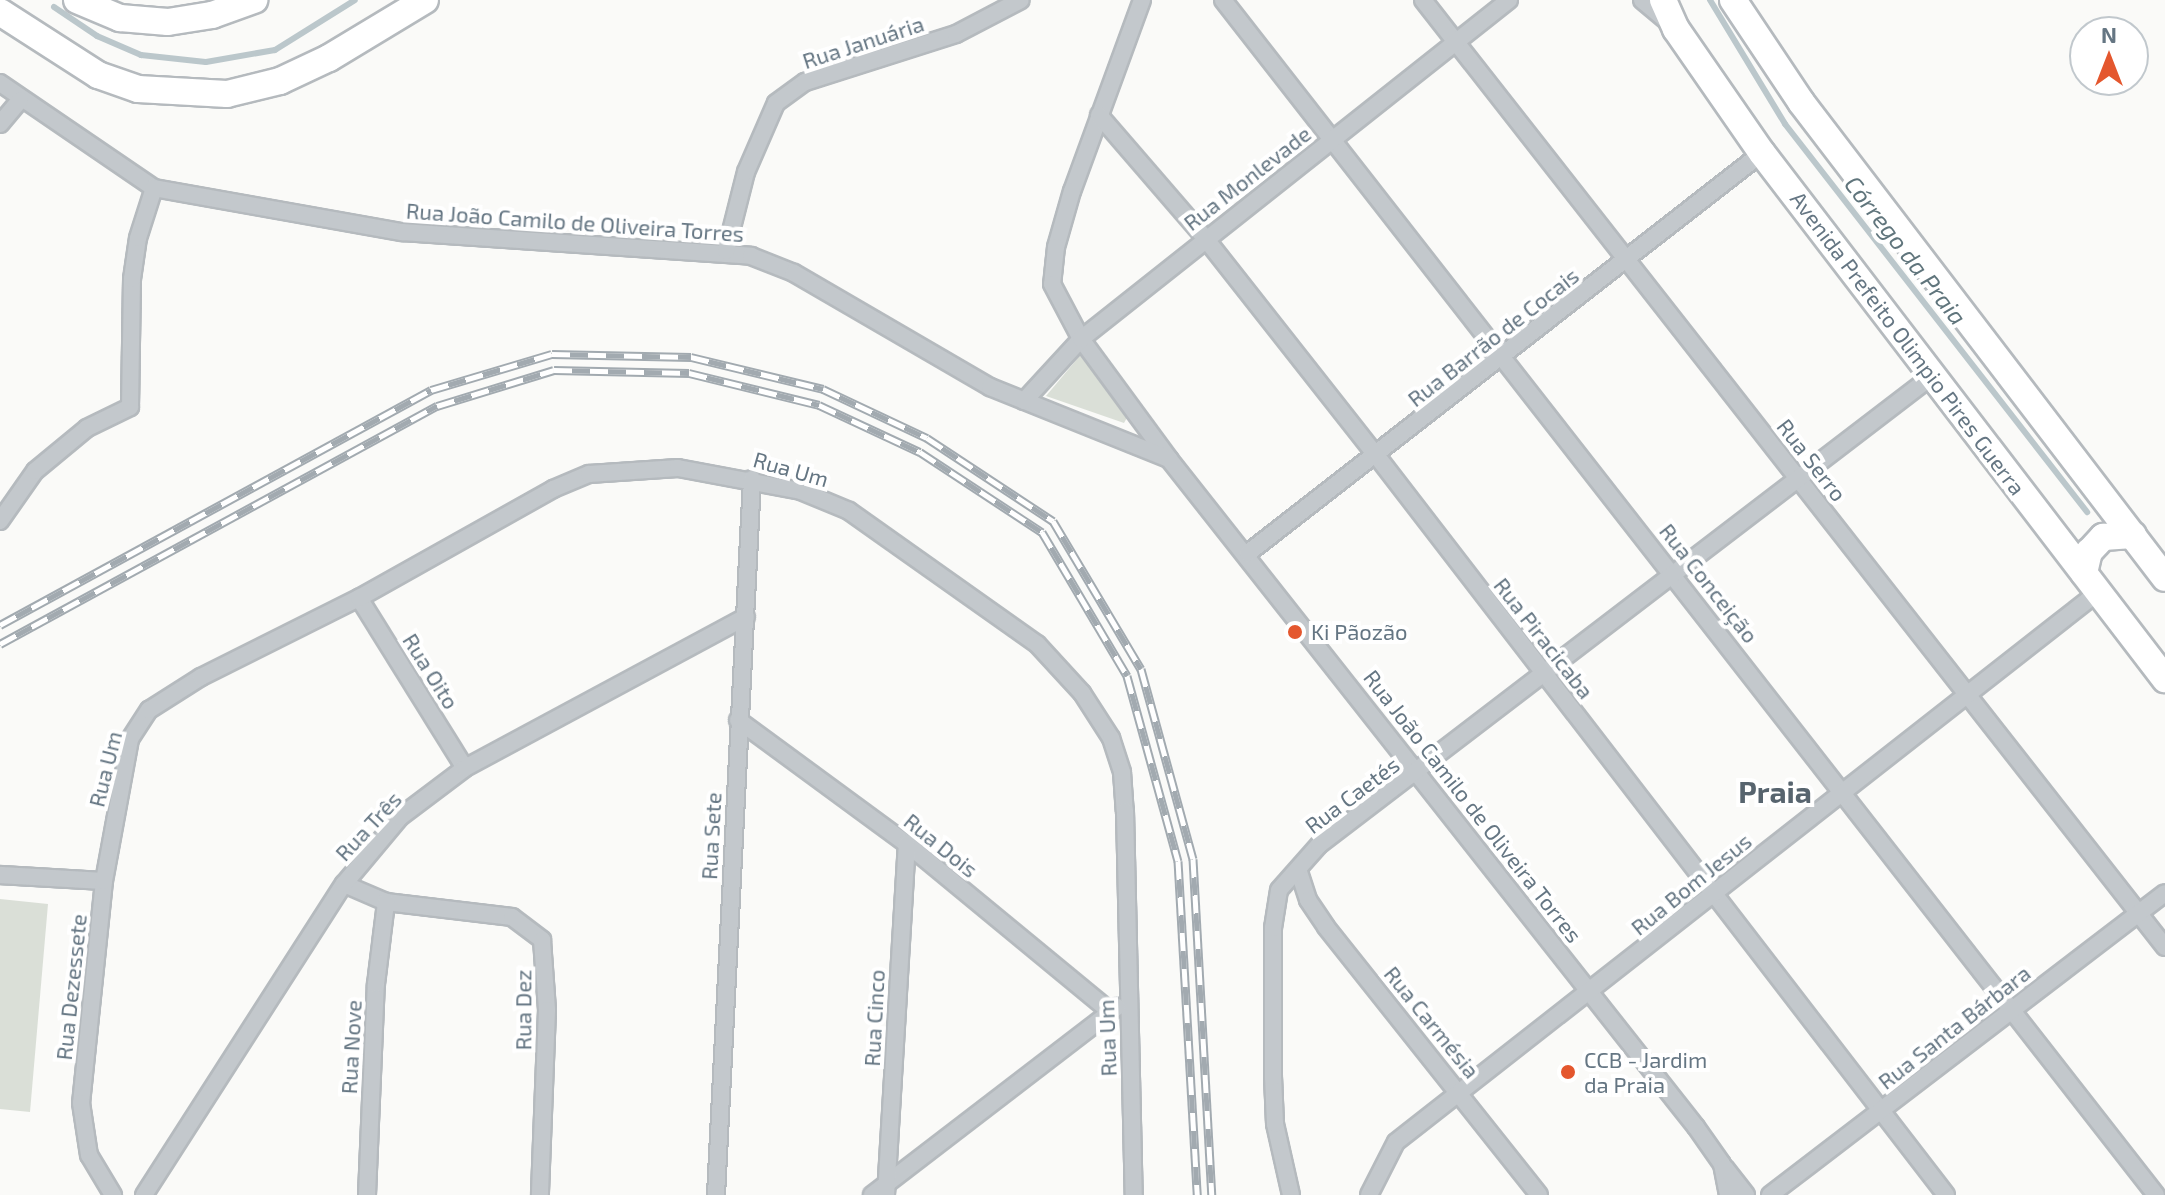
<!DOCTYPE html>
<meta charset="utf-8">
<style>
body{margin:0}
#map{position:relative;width:2165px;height:1195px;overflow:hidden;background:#fafaf8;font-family:"Exo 2",sans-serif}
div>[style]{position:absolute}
.green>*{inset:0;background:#dadfd7}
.stream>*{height:6px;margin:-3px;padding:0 3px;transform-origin:3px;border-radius:3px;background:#bbc7cb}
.roads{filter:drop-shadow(2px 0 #b5babe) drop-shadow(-2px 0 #b5babe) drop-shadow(0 2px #b5babe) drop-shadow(0 -2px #b5babe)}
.minor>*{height:16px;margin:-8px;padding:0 8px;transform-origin:8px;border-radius:8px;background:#c3c8cc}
.primary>*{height:26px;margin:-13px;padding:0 13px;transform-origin:13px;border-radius:13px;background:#fff}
.rail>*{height:9px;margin-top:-4.5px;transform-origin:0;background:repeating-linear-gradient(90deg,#fff 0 18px,#a2aab0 0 36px);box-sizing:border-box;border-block:2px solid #a2aab0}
.dots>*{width:22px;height:22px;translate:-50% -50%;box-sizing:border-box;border:4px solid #fff;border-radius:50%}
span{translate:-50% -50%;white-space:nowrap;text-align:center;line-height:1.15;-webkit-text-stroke:8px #fff;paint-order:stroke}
.street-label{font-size:22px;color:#657683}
.poi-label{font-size:22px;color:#657683}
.left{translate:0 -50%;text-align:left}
.water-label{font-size:24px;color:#60757c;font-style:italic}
.district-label{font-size:30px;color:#57646e;font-weight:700}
.north{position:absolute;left:2069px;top:16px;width:80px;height:80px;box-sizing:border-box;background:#fff;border:2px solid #c1c8cd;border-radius:50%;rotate:0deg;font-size:22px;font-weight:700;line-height:32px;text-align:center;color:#657683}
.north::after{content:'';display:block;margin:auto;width:28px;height:36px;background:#e4572e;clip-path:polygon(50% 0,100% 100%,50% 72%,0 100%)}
</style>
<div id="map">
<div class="green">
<div style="clip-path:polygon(1083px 352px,1128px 416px,1124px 423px,1046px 396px)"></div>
<div style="clip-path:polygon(0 899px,48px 904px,30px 1112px,0 1109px)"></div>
</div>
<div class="stream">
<div style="left:1710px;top:0;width:145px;rotate:58.8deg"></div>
<div style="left:1785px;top:124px;width:492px;rotate:52.1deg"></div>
<div style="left:54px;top:7px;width:52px;rotate:34deg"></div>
<div style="left:97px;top:36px;width:48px;rotate:23.4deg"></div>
<div style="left:141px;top:55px;width:65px;rotate:6.1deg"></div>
<div style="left:206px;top:62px;width:70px;rotate:-9.9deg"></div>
<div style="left:275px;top:50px;width:94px;rotate:-32deg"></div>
</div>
<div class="roads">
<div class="minor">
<div style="left:1142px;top:0;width:203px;rotate:110.1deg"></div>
<div style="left:1072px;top:191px;width:58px;rotate:105.9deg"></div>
<div style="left:1056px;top:247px;width:37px;rotate:96deg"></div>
<div style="left:1052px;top:284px;width:62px;rotate:62.2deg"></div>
<div style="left:1081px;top:339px;width:149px;rotate:53.7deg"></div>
<div style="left:1223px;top:0;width:1516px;rotate:52.02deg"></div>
<div style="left:1423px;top:0;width:1203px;rotate:51.92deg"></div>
<div style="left:1642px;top:0;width:34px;rotate:40deg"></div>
<div style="left:0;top:83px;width:186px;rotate:34.3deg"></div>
<div style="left:154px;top:188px;width:252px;rotate:10.1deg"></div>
<div style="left:402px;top:232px;width:350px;rotate:3.9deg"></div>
<div style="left:751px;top:256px;width:46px;rotate:21.6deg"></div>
<div style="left:794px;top:273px;width:227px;rotate:30.2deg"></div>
<div style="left:990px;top:387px;width:193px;rotate:21.9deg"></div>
<div style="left:1169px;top:459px;width:851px;rotate:51.73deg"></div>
<div style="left:1696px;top:1127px;width:45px;rotate:54.9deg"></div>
<div style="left:1722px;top:1164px;width:32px;rotate:79deg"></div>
<div style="left:1099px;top:115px;width:162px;rotate:49.2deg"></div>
<div style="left:1205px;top:238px;width:276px;rotate:51.8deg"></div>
<div style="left:1376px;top:455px;width:934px;rotate:52.39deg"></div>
<div style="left:0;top:124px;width:31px;rotate:-50deg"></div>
<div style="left:726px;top:251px;width:81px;rotate:-75.8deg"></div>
<div style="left:746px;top:172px;width:75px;rotate:-66.5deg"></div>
<div style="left:776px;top:103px;width:36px;rotate:-36deg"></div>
<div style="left:805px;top:82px;width:158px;rotate:-17.6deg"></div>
<div style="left:956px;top:34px;width:73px;rotate:-27.6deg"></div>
<div style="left:1024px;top:401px;width:84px;rotate:-47.4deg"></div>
<div style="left:1081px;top:339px;width:546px;rotate:-38.38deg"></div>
<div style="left:0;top:521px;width:61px;rotate:-55deg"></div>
<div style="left:35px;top:471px;width:67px;rotate:-39.6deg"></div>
<div style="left:87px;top:428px;width:48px;rotate:-26deg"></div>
<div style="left:130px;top:407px;width:128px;rotate:-89.1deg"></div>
<div style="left:132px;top:279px;width:41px;rotate:-81.7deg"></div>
<div style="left:138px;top:238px;width:52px;rotate:-72.3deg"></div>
<div style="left:1248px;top:553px;width:651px;rotate:-37.89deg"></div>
<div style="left:359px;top:598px;width:200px;rotate:58.1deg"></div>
<div style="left:738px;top:720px;width:210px;rotate:36.3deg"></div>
<div style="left:907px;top:844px;width:264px;rotate:39.5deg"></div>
<div style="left:1299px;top:872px;width:29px;rotate:72deg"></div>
<div style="left:1308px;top:900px;width:32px;rotate:56deg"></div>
<div style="left:1326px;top:927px;width:342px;rotate:51.5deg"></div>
<div style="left:0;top:875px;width:104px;rotate:3.3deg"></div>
<div style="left:104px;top:881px;width:223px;rotate:95.9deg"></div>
<div style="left:81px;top:1103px;width:53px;rotate:81.3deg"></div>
<div style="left:89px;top:1155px;width:47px;rotate:59deg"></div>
<div style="left:104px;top:881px;width:144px;rotate:-79.6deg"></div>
<div style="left:130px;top:739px;width:35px;rotate:-57deg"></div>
<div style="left:149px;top:710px;width:62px;rotate:-32.4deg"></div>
<div style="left:201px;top:677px;width:177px;rotate:-26.6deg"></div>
<div style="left:359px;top:598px;width:223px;rotate:-29.3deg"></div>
<div style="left:553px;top:489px;width:39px;rotate:-23deg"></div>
<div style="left:589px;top:474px;width:89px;rotate:-3.9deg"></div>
<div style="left:678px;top:468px;width:125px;rotate:10.6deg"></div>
<div style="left:801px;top:491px;width:52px;rotate:22.6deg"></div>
<div style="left:849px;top:511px;width:230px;rotate:35.3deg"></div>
<div style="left:1037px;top:644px;width:67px;rotate:47.4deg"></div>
<div style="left:1082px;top:693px;width:54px;rotate:57.2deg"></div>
<div style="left:1111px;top:738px;width:36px;rotate:72deg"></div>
<div style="left:1122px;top:772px;width:39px;rotate:86deg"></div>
<div style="left:1125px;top:811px;width:384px;rotate:88.7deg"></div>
<div style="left:344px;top:884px;width:46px;rotate:23.2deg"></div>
<div style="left:386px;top:902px;width:127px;rotate:6.8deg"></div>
<div style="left:512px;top:917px;width:38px;rotate:37deg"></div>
<div style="left:542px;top:940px;width:70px;rotate:85.9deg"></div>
<div style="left:547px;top:1010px;width:185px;rotate:92.2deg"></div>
<div style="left:1725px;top:1168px;width:34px;rotate:52deg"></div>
<div style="left:144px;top:1195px;width:370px;rotate:-57.3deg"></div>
<div style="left:344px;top:884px;width:87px;rotate:-50.1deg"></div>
<div style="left:400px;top:817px;width:81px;rotate:-37deg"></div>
<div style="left:465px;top:768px;width:319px;rotate:-28.3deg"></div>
<div style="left:367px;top:1195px;width:211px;rotate:-87.6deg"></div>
<div style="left:376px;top:984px;width:83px;rotate:-83deg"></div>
<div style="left:716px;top:1195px;width:717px;rotate:-87.12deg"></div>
<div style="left:872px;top:1195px;width:309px;rotate:-37.5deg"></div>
<div style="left:886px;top:1195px;width:352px;rotate:-86.6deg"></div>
<div style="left:1291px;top:1195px;width:73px;rotate:-102.7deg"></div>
<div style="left:1275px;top:1124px;width:47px;rotate:-92.4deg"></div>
<div style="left:1273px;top:1077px;width:149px;rotate:-90deg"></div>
<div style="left:1273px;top:928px;width:38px;rotate:-81deg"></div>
<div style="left:1279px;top:890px;width:60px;rotate:-48.4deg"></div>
<div style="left:1319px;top:845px;width:770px;rotate:-37.41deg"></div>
<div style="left:1369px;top:1195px;width:59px;rotate:-63deg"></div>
<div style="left:1396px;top:1142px;width:890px;rotate:-38.07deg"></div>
<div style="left:1770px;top:1195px;width:497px;rotate:-37.4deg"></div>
</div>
<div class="primary">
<div style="left:77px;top:0;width:47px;rotate:22.7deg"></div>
<div style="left:120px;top:18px;width:48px;rotate:4.8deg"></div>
<div style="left:168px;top:22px;width:45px;rotate:-9deg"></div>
<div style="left:212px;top:15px;width:45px;rotate:-19.7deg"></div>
<div style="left:1663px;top:0;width:32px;rotate:66deg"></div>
<div style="left:1676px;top:29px;width:151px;rotate:55.3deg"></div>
<div style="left:1762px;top:153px;width:663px;rotate:52.54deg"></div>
<div style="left:1733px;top:0;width:123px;rotate:56.3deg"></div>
<div style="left:1801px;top:102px;width:599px;rotate:52.59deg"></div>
<div style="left:0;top:12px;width:117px;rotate:32.7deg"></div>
<div style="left:98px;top:75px;width:42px;rotate:19.3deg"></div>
<div style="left:138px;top:89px;width:89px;rotate:3.2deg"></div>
<div style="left:227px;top:94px;width:55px;rotate:-13.8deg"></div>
<div style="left:280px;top:81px;width:54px;rotate:-25.1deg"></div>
<div style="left:329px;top:58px;width:112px;rotate:-31.1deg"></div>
<div style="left:2084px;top:573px;width:22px;rotate:-77deg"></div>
<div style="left:2089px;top:552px;width:21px;rotate:-47deg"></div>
<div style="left:2103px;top:537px;width:30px;rotate:-4deg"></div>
</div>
</div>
<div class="rail">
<div style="left:0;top:625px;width:491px;rotate:-28.6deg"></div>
<div style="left:431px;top:390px;width:126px;rotate:-16.6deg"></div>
<div style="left:552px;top:354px;width:139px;rotate:1.2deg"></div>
<div style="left:691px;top:357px;width:136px;rotate:13.6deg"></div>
<div style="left:823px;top:389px;width:115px;rotate:25.2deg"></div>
<div style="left:927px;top:438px;width:151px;rotate:33.4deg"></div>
<div style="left:1053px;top:521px;width:172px;rotate:59.3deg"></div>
<div style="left:1141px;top:669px;width:197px;rotate:74.7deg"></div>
<div style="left:1193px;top:859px;width:337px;rotate:86.8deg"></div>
<div style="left:0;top:644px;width:498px;rotate:-28.6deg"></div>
<div style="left:437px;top:406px;width:122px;rotate:-17.1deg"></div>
<div style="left:554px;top:370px;width:135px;rotate:1.3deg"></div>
<div style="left:689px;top:373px;width:134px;rotate:13.8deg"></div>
<div style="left:819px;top:405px;width:111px;rotate:25deg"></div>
<div style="left:920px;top:452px;width:146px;rotate:33.3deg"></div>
<div style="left:1042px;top:532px;width:167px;rotate:59.4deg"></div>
<div style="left:1127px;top:676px;width:192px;rotate:74.6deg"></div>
<div style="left:1178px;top:861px;width:335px;rotate:86.7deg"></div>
</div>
<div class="dots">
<div style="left:1295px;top:632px;background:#e4572e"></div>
<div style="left:1568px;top:1072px;background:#e4572e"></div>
</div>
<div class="street-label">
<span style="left:863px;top:42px;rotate:-18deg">Rua Januária</span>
<span style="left:1247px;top:178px;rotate:-38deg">Rua Monlevade</span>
<span style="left:575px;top:222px;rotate:4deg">Rua João Camilo de Oliveira Torres</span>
<span style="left:1493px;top:337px;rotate:-38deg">Rua Barrão de Cocais</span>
<span style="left:1908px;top:343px;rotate:53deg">Avenida Prefeito Olimpio Pires Guerra</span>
<span style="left:1812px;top:460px;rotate:52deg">Rua Serro</span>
<span style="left:791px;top:469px;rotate:16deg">Rua Um</span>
<span style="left:1709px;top:583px;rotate:52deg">Rua Conceição</span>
<span style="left:1544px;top:638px;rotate:52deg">Rua Piracicaba</span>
<span style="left:431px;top:671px;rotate:58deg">Rua Oito</span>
<span style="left:105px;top:769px;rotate:-76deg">Rua Um</span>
<span style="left:1352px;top:795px;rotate:-37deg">Rua Caetés</span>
<span style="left:1473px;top:806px;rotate:52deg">Rua João Camilo de Oliveira Torres</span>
<span style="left:368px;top:826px;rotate:-47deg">Rua Três</span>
<span style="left:711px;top:836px;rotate:-87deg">Rua Sete</span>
<span style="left:941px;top:845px;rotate:39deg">Rua Dois</span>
<span style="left:1691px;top:884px;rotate:-39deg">Rua Bom Jesus</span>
<span style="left:71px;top:987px;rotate:-84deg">Rua Dezessete</span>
<span style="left:523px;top:1010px;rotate:-90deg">Rua Dez</span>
<span style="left:874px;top:1018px;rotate:-87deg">Rua Cinco</span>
<span style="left:1432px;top:1022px;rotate:51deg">Rua Carmésia</span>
<span style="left:1954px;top:1027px;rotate:-38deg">Rua Santa Bárbara</span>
<span style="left:1107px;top:1038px;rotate:-92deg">Rua Um</span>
<span style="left:351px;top:1047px;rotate:-87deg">Rua Nove</span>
</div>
<div class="poi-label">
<span class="left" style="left:1311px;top:632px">Ki Pãozão</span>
<span class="left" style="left:1584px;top:1072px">CCB - Jardim<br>da Praia</span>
</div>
<div class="water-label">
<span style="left:1906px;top:250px;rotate:52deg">Córrego da Praia</span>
</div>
<div class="district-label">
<span style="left:1775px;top:791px">Praia</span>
</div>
<div class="north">N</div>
</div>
